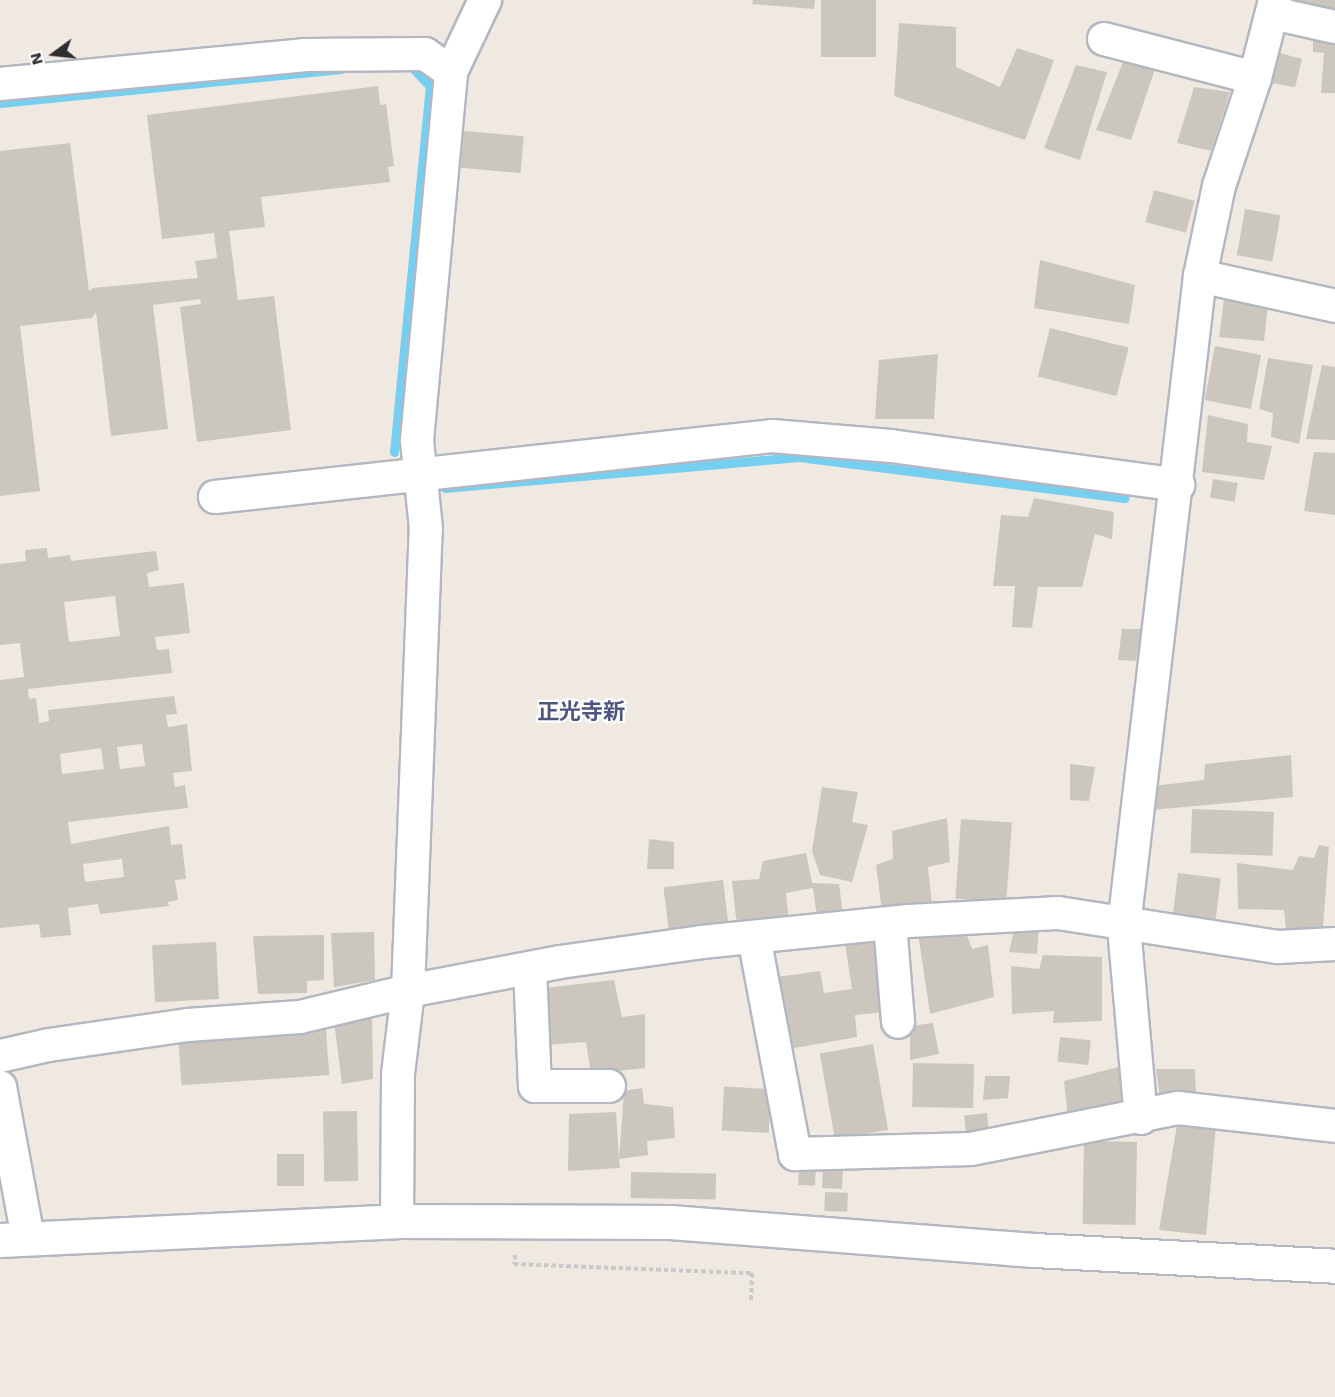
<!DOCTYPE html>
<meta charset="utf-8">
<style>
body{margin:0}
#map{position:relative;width:1335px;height:1397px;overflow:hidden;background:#efe9e1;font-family:"Work Sans","Noto Sans JP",sans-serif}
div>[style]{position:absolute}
.stream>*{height:9px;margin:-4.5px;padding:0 4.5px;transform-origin:4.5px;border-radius:4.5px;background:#75cff0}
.building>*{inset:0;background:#cbc7bf;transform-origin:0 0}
.path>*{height:4px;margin-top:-2px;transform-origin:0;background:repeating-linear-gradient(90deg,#c9c9c9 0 4.5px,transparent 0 7.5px)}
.roads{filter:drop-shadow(2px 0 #b4b7c1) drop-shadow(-2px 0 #b4b7c1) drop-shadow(0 2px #b4b7c1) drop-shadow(0 -2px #b4b7c1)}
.minor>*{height:32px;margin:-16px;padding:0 16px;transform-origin:16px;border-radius:16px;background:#fff}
.tertiary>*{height:33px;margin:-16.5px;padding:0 16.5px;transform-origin:16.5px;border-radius:16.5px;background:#fff}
span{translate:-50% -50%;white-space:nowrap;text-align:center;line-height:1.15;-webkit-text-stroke:4.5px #fff;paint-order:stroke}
.quarter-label{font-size:22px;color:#4d5680;font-weight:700}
.north{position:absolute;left:24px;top:24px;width:60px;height:60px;-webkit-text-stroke:4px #fff;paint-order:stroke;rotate:255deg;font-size:16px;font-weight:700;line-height:24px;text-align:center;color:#2e2e2e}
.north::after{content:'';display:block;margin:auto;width:21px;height:27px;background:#2e2e2e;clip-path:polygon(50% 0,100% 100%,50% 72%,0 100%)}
</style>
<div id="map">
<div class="stream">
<div style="left:0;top:103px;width:343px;rotate:-5.7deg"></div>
<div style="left:394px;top:452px;width:368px;rotate:-84.4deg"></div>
<div style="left:430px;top:86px;width:32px;rotate:-134deg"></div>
<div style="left:445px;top:488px;width:355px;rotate:-5deg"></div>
<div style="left:799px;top:457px;width:328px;rotate:7.2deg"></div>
</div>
<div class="building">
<div style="clip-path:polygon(753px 0,815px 0,814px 9px,752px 4px)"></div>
<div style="left:821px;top:0;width:55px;height:57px"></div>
<div style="clip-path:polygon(1295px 0,1335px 0,1335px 9px,1294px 5px)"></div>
<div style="clip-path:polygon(899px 23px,956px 27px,956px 67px,1000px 87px,1017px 48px,1054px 60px,1025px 140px,894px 96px)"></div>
<div style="clip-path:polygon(1313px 32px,1335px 37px,1335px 93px,1321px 93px,1324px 53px,1313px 52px)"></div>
<div style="clip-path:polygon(1276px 52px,1302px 59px,1295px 87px,1270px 83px)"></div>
<div style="clip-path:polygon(1123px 62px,1155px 69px,1131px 140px,1096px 130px)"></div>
<div style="clip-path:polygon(1076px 65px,1107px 72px,1080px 160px,1044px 148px)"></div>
<div style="clip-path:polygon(378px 86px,380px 105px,386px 104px,394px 166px,388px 167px,390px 182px,261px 197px,265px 227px,229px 231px,238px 300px,274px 296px,291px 430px,197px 442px,180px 307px,201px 304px,200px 299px,153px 305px,168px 429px,111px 436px,96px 312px,92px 318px,20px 326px,40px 491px,0 496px,0 151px,70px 143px,89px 291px,93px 288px,198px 278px,195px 261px,217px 258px,214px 233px,162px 239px,147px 115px)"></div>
<div style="clip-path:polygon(1194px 87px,1230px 92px,1211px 151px,1177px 143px)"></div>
<div style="left:464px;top:131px;width:60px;height:37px;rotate:5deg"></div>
<div style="left:1154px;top:190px;width:42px;height:33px;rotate:15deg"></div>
<div style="left:1245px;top:209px;width:36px;height:47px;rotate:10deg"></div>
<div style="clip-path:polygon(1040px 260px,1135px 285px,1129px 324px,1034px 308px)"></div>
<div style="clip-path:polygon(1225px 291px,1268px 305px,1264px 341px,1219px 337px)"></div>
<div style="left:1050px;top:328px;width:81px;height:50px;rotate:14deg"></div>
<div style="left:1215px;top:346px;width:47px;height:55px;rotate:11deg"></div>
<div style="clip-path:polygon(938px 354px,934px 419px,875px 419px,879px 360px)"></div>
<div style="clip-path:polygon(1268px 358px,1313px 365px,1299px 444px,1271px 437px,1273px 413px,1259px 409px)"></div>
<div style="clip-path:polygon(1322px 365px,1335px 367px,1335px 440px,1306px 439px)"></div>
<div style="clip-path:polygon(1208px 415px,1248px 424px,1247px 442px,1272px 446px,1264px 480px,1202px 472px)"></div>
<div style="clip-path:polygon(1314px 452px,1335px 453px,1335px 515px,1304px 511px)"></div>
<div style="left:1213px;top:479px;width:25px;height:19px;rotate:9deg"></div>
<div style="clip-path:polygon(1034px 498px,1114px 512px,1112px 539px,1095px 534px,1082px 587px,1038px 587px,1032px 628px,1012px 627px,1015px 586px,993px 586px,1001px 515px,1028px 517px)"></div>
<div style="clip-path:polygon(evenodd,47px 548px,48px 558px,70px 555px,71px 561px,156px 551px,159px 570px,147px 573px,149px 587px,184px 583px,190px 633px,155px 637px,157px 650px,169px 649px,172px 673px,28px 689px,29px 699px,36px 698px,39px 723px,49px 721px,48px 710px,174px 696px,177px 714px,166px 715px,168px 727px,187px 724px,192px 771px,173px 773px,175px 787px,185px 785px,188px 808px,68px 822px,71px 844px,169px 826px,171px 845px,182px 844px,186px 879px,175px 880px,178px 900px,168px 902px,169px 906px,100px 914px,98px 904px,68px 908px,71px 935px,41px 938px,39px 924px,0 928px,0 680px,24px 677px,20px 643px,0 645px,0 564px,26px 561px,25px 550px,47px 548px,115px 596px,120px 636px,69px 642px,64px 602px,115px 596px,47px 548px,142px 744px,145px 766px,120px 769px,117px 747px,142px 744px,47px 548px,101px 748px,104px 769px,62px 774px,60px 754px,101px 748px,47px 548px,122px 859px,124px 877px,85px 882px,83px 864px,122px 859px)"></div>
<div style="clip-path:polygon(1122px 629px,1141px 629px,1136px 661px,1118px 660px)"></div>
<div style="clip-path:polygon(1291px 755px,1293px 797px,1152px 810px,1153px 786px,1204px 780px,1205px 764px)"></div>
<div style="clip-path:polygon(1070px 764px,1095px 767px,1089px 801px,1070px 800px)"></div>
<div style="clip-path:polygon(822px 787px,858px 792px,852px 822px,868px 825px,852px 882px,820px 875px,812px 851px)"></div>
<div style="left:1192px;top:809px;width:82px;height:44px;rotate:2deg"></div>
<div style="clip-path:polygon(947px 818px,950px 862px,928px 867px,932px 905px,882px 911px,876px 865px,893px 859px,892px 831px)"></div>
<div style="left:961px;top:819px;width:51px;height:80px;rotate:4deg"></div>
<div style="clip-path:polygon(649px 839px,674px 842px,674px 869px,647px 869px)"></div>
<div style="clip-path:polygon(1319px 845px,1329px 847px,1323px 927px,1286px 929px,1284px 910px,1238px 909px,1237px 863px,1293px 870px,1299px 856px,1314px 858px)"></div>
<div style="clip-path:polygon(806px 853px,812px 883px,839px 884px,843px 915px,817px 918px,813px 888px,786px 893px,789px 924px,737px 927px,732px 881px,759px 879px,763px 861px)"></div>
<div style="left:1178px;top:873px;width:43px;height:45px;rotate:7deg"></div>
<div style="left:723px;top:880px;width:42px;height:60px;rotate:83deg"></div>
<div style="clip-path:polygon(1015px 926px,1039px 927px,1037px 954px,1009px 952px)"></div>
<div style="clip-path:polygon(965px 930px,972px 949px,988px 945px,994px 997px,930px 1014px,918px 933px)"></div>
<div style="clip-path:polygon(374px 932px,375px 980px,334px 987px,331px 933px)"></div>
<div style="clip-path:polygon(324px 935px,324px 980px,307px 981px,307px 993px,258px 994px,253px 936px)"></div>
<div style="clip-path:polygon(880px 940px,887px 1012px,855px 1015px,857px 1037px,789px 1049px,777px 977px,820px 971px,824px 993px,852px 989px,845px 944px)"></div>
<div style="left:216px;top:942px;width:57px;height:64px;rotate:87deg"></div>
<div style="clip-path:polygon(1043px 955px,1102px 957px,1102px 1021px,1053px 1023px,1054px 1011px,1012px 1014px,1011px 966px,1039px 969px)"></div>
<div style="clip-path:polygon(614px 980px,622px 1017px,645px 1014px,645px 1068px,591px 1074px,586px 1042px,546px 1045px,544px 988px)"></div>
<div style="clip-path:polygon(372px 1014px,373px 1079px,342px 1084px,334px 1021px)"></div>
<div style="clip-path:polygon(933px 1023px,939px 1054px,910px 1060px,910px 1026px)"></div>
<div style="left:326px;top:1029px;width:46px;height:148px;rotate:86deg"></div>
<div style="left:1060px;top:1037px;width:31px;height:25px;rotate:6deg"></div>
<div style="left:873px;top:1044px;width:87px;height:54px;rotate:80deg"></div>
<div style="left:974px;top:1064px;width:44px;height:61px;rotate:91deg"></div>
<div style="clip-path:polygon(1122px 1066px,1128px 1107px,1068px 1119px,1064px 1081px)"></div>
<div style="clip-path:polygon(1156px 1069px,1195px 1069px,1196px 1095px,1160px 1097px)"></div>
<div style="clip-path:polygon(985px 1076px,1010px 1076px,1008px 1098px,983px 1100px)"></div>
<div style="clip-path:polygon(642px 1088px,644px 1104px,673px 1107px,675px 1138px,647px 1141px,648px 1155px,619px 1159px,620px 1168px,568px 1171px,569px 1114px,616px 1112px,619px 1159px,624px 1091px)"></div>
<div style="left:771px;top:1089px;width:44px;height:47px;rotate:93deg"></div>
<div style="left:357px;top:1111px;width:70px;height:34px;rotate:89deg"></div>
<div style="left:987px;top:1113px;width:20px;height:23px;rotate:84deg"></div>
<div style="clip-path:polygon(1177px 1125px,1216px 1126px,1206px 1235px,1159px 1230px)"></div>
<div style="left:1084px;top:1141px;width:53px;height:83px;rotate:1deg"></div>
<div style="left:277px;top:1154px;width:27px;height:32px"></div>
<div style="left:799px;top:1166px;width:17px;height:19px;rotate:3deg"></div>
<div style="left:823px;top:1169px;width:20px;height:19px;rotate:3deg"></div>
<div style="left:631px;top:1172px;width:85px;height:26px;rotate:1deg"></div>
<div style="left:825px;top:1192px;width:23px;height:19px;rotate:2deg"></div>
</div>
<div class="path">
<div style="left:515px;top:1255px;width:9px;rotate:96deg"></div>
<div style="left:514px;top:1264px;width:238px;rotate:2.2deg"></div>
<div style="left:752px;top:1273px;width:27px;rotate:92deg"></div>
</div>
<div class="roads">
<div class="minor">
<div style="left:1272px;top:13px;width:65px;rotate:12.5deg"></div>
<div style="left:1104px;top:39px;width:156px;rotate:14.5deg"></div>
<div style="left:0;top:84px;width:305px;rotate:-5.4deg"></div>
<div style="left:304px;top:55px;width:121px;rotate:-0.5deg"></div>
<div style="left:425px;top:54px;width:32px;rotate:35deg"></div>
<div style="left:1200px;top:276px;width:138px;rotate:12.5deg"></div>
<div style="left:215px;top:497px;width:560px;rotate:-6.25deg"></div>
<div style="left:772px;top:436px;width:119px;rotate:4.8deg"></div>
<div style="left:891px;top:446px;width:290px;rotate:7.7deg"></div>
<div style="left:890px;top:924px;width:98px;rotate:85.3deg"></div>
<div style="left:754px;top:937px;width:221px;rotate:79.3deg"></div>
<div style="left:795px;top:1154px;width:176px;rotate:-1.6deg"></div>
<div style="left:971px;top:1149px;width:211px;rotate:-11.2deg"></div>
<div style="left:1178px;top:1108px;width:158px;rotate:6.5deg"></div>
<div style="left:530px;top:968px;width:118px;rotate:87.6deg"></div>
<div style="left:535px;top:1086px;width:74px"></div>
<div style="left:0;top:1056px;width:50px;rotate:-12.7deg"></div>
<div style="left:49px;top:1045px;width:140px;rotate:-8.2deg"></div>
<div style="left:188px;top:1025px;width:112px;rotate:-4.1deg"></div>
<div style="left:300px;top:1017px;width:111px;rotate:-13.5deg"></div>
<div style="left:408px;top:991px;width:155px;rotate:-10.8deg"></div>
<div style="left:560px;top:962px;width:143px;rotate:-8deg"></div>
<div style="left:702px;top:942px;width:208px;rotate:-5.8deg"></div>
<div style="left:909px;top:921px;width:149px;rotate:-3.1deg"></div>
<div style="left:1058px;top:913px;width:223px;rotate:8.8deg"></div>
<div style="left:1278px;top:947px;width:57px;rotate:-3deg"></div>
<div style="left:0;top:1087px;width:154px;rotate:79.5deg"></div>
<div style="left:1141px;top:1118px;width:193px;rotate:-95.1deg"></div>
<div style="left:1124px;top:926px;width:654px;rotate:-83.33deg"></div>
<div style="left:1200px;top:276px;width:92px;rotate:-78.1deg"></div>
<div style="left:1219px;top:186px;width:114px;rotate:-71.6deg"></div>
<div style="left:1255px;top:78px;width:81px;rotate:-75.6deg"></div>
<div style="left:397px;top:1221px;width:147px;rotate:-89.6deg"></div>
<div style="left:398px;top:1074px;width:84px;rotate:-83.1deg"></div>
<div style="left:408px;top:991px;width:462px;rotate:-87.8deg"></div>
<div style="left:426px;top:529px;width:89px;rotate:-95.8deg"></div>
<div style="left:417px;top:440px;width:370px;rotate:-84.7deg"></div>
<div style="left:451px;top:72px;width:80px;rotate:-64.7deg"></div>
</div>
<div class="tertiary">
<div style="left:0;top:1240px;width:397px;rotate:-2.7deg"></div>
<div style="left:397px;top:1221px;width:273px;rotate:0.2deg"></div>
<div style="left:670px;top:1222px;width:365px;rotate:4.4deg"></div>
<div style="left:1034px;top:1250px;width:301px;rotate:3deg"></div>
</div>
</div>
<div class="quarter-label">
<span style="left:581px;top:712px">正光寺新</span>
</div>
<div class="north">N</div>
</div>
